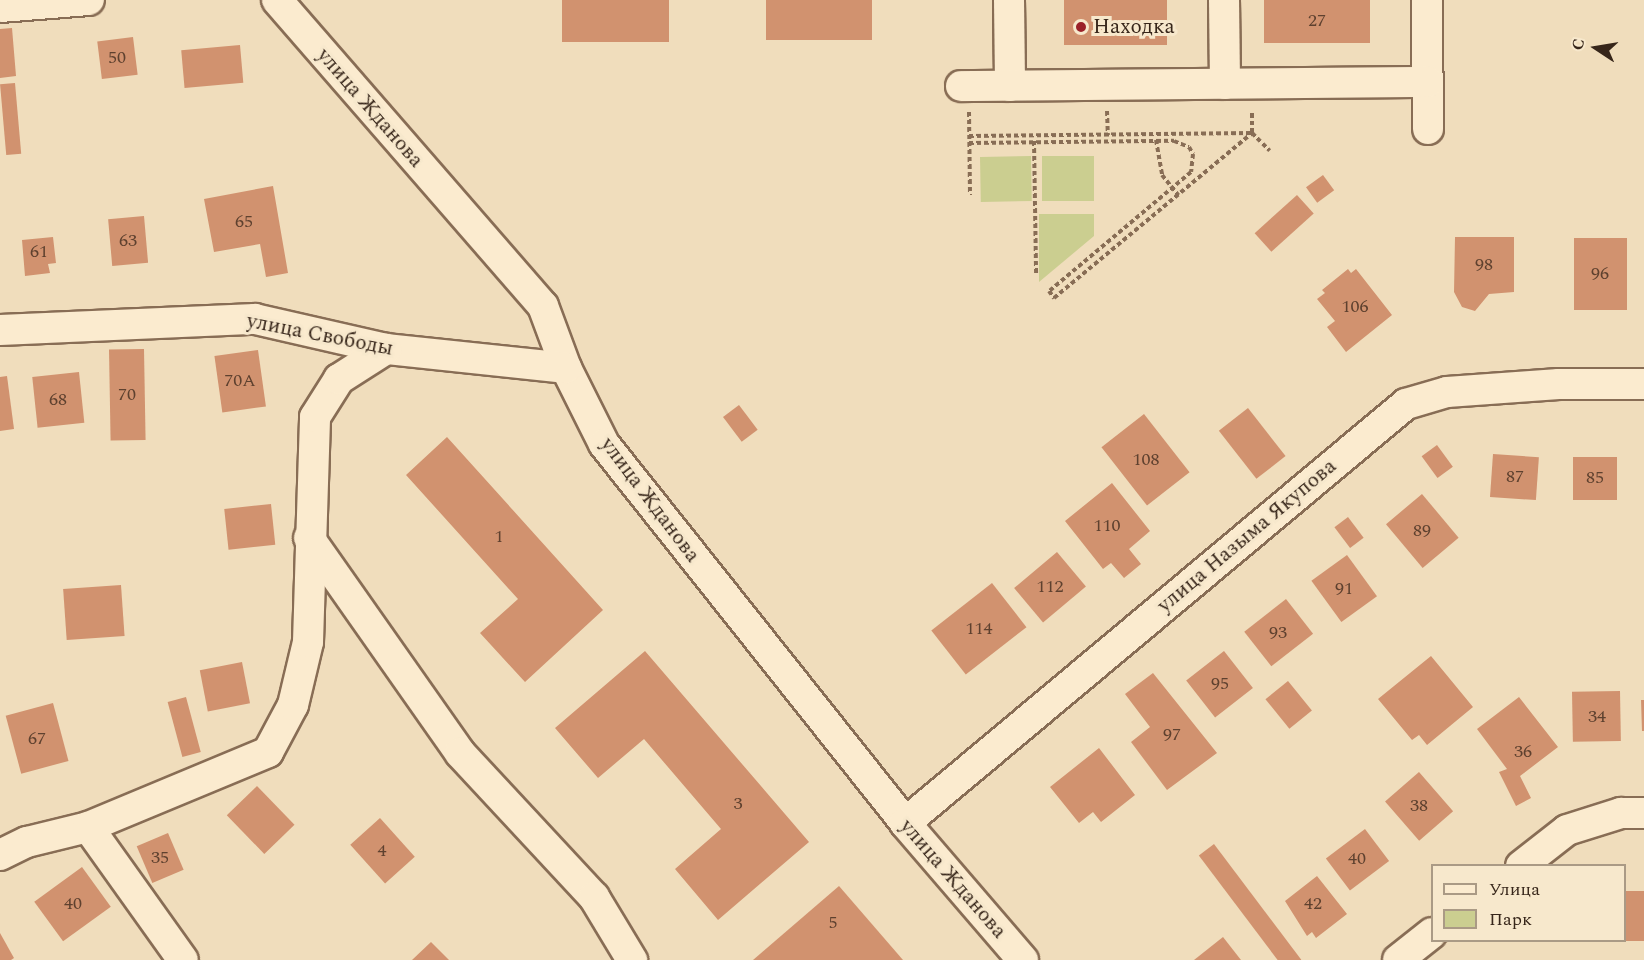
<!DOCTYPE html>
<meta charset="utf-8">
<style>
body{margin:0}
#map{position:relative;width:1644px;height:960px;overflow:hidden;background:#f0ddbc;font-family:Spectral,serif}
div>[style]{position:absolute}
.green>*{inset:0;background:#cbce90;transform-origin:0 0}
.building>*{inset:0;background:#d1926f;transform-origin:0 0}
.path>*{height:4px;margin-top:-2px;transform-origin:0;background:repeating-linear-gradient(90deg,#886d55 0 4.5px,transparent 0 7.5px)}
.roads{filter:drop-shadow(2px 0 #886d55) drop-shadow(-2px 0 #886d55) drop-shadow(0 2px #886d55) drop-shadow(0 -2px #886d55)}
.minor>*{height:30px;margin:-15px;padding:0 15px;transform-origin:15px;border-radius:15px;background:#fbebcf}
.dots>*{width:16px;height:16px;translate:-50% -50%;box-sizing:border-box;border:3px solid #f7e8cc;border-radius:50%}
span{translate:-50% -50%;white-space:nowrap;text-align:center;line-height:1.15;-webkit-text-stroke:6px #f7e8cc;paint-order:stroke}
.number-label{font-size:18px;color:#5e412f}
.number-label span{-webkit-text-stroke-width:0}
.poi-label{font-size:21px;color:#37261a}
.left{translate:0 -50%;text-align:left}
.street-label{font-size:21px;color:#37261a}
.legend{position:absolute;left:1431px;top:864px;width:195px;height:78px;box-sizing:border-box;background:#f7e8cc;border:2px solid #aa9a85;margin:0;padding:8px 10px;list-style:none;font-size:18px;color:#37261a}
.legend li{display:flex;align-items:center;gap:12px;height:30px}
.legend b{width:30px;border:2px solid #aa9a85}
.north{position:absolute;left:1566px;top:18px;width:60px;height:60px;-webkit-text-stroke:4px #f7e8cc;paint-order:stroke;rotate:282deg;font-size:16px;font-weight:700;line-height:24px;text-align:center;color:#37261a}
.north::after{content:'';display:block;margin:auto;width:21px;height:27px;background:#37261a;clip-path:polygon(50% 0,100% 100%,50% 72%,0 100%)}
</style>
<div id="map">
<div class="green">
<div style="left:1031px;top:156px;width:45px;height:51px;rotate:89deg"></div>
<div style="left:1042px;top:156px;width:52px;height:45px"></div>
<div style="clip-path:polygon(1039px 214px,1094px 214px,1094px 236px,1039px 282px)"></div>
</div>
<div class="building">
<div style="left:562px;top:0;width:107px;height:42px"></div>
<div style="left:766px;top:0;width:106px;height:40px"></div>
<div style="left:1064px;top:0;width:103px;height:45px"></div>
<div style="left:1264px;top:0;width:106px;height:43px"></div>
<div style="clip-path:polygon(12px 28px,16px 76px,0 78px,0 29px)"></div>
<div style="left:133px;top:37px;width:38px;height:36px;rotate:83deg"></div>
<div style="left:240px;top:45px;width:38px;height:59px;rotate:85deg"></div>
<div style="left:15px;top:83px;width:71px;height:15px;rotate:85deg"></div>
<div style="left:1323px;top:175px;width:19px;height:21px;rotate:54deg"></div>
<div style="clip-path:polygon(273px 186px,288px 273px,266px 277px,260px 244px,214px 252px,204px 199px)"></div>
<div style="left:1297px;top:195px;width:25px;height:57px;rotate:48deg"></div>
<div style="left:144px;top:216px;width:47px;height:36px;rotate:85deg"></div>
<div style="clip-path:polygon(53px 237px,56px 263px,48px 264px,50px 273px,25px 276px,22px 240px)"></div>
<div style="clip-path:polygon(1455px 237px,1514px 237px,1514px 292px,1489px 294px,1475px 311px,1462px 307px,1454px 292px)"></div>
<div style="left:1574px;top:238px;width:53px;height:72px"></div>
<div style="clip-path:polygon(1348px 269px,1351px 273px,1356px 269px,1392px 315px,1346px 352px,1327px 327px,1335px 321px,1317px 299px,1325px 293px,1322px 290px)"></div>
<div style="left:144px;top:349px;width:91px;height:35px;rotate:89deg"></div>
<div style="left:258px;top:350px;width:57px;height:44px;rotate:82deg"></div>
<div style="left:79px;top:372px;width:51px;height:47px;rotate:84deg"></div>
<div style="clip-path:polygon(7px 376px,14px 429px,0 431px,0 377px)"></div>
<div style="left:739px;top:405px;width:31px;height:20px;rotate:53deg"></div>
<div style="left:1248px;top:408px;width:61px;height:37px;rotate:52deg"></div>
<div style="left:1144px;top:414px;width:74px;height:54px;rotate:52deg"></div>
<div style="clip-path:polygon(447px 437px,603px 610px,525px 682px,480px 633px,518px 599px,406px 475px)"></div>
<div style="left:1437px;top:445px;width:27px;height:19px;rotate:54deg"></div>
<div style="left:1493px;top:454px;width:46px;height:43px;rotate:4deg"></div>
<div style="left:1573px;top:457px;width:44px;height:43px"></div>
<div style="clip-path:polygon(1112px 483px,1150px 531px,1129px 549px,1141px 564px,1124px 578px,1111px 563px,1103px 569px,1065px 521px)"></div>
<div style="left:1422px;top:494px;width:57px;height:47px;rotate:50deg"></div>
<div style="left:271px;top:504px;width:41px;height:47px;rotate:84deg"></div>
<div style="left:1348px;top:517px;width:26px;height:17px;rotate:53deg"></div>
<div style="left:1057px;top:552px;width:45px;height:56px;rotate:50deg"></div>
<div style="left:1347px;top:555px;width:51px;height:44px;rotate:54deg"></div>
<div style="left:992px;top:583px;width:56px;height:77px;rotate:52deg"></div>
<div style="left:121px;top:585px;width:51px;height:58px;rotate:86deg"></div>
<div style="left:1286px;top:599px;width:44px;height:53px;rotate:52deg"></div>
<div style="clip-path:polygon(645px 651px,809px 842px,718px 920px,675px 869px,721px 829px,644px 739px,598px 778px,555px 728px)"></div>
<div style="left:1224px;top:651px;width:47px;height:48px;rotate:52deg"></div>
<div style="clip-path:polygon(1431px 656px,1473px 707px,1427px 745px,1419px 735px,1412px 740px,1378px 699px)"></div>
<div style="left:242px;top:662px;width:42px;height:43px;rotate:79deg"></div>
<div style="clip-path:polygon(1153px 673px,1217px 753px,1167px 790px,1131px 742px,1150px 727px,1125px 694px)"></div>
<div style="left:1288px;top:681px;width:38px;height:29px;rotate:51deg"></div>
<div style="left:1620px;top:691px;width:50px;height:48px;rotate:89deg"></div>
<div style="left:186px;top:697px;width:57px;height:19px;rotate:75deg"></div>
<div style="clip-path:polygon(1519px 697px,1558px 747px,1520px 776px,1531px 798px,1516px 806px,1499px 772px,1507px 769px,1477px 729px)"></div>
<div style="clip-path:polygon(1641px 700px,1644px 700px,1644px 731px,1642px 731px)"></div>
<div style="left:53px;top:703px;width:60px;height:49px;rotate:75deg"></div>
<div style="clip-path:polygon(1099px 748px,1135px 795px,1101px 822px,1093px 812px,1079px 823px,1050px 787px)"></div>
<div style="left:1419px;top:772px;width:52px;height:45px;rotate:49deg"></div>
<div style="left:257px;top:786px;width:54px;height:42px;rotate:46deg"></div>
<div style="left:380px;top:818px;width:52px;height:40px;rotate:48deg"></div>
<div style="left:1365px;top:829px;width:40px;height:49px;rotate:53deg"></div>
<div style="left:168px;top:833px;width:40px;height:34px;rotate:67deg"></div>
<div style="left:1214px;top:844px;width:145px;height:19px;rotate:53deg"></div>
<div style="left:82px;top:867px;width:49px;height:59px;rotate:54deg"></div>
<div style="clip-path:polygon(1317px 876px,1347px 914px,1316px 938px,1312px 932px,1307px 936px,1285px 901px)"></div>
<div style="clip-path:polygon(839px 886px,903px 960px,753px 960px)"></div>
<div style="left:1644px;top:891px;width:50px;height:20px;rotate:90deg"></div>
<div style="clip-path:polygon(0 933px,14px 958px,11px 960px,0 960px)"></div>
<div style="clip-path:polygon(1223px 937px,1241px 960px,1194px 960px)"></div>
<div style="clip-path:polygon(431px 942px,449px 960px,412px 960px)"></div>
</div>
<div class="path">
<div style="left:1107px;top:111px;width:24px;rotate:88deg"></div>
<div style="left:969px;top:112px;width:83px;rotate:89.3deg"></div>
<div style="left:969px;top:136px;width:283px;rotate:-0.6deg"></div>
<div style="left:1252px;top:133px;width:25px;rotate:45deg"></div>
<div style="left:1156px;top:140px;width:36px;rotate:80deg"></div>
<div style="left:1162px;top:175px;width:26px;rotate:51deg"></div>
<div style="left:1034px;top:141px;width:134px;rotate:89.1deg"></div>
<div style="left:969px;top:143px;width:205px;rotate:-0.6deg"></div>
<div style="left:1174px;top:141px;width:16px;rotate:22deg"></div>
<div style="left:1189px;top:147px;width:8px;rotate:60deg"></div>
<div style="left:1193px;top:154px;width:18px;rotate:96deg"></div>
<div style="left:1191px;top:172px;width:185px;rotate:140deg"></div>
<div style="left:1049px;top:291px;width:9px;rotate:54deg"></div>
<div style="left:1054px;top:298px;width:258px;rotate:-39.8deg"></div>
<div style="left:1252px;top:133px;width:22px;rotate:-90deg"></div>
</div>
<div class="roads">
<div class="minor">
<div style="left:277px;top:0;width:405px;rotate:49deg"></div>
<div style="left:543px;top:306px;width:66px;rotate:69.6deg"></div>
<div style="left:566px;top:368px;width:85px;rotate:63.4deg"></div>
<div style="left:604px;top:444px;width:484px;rotate:51.5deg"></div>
<div style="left:905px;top:823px;width:181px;rotate:49.3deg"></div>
<div style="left:1009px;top:0;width:86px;rotate:89.3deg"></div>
<div style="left:1224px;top:0;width:84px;rotate:89.3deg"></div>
<div style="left:1427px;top:0;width:129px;rotate:89.6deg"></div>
<div style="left:0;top:7px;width:89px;rotate:-4.5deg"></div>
<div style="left:961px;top:86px;width:467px;rotate:-0.5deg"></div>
<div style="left:0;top:330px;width:255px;rotate:-2.5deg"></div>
<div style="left:255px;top:319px;width:134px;rotate:12.9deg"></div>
<div style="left:386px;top:349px;width:181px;rotate:6deg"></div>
<div style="left:309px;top:538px;width:263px;rotate:54.9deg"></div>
<div style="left:460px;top:753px;width:197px;rotate:47.1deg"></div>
<div style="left:594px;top:897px;width:74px;rotate:58.9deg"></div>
<div style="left:905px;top:823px;width:653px;rotate:-39.91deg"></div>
<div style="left:1406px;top:404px;width:43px;rotate:-16.3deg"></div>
<div style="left:1447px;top:392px;width:112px;rotate:-4.1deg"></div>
<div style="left:1559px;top:384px;width:85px"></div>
<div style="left:88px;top:827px;width:163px;rotate:54.5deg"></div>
<div style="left:0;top:855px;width:30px;rotate:-26deg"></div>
<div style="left:27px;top:842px;width:63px;rotate:-13.8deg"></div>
<div style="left:88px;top:827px;width:195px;rotate:-22.6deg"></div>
<div style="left:268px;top:752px;width:53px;rotate:-62deg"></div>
<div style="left:293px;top:705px;width:65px;rotate:-76.6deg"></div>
<div style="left:308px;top:642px;width:225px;rotate:-88.2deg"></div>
<div style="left:315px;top:417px;width:45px;rotate:-57.7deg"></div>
<div style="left:339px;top:379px;width:56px;rotate:-32.6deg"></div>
<div style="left:1521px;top:866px;width:58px;rotate:-38deg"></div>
<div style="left:1567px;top:830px;width:57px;rotate:-17.5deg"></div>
<div style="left:1621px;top:813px;width:23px"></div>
<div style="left:1398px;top:960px;width:43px;rotate:-38.5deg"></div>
</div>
</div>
<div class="dots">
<div style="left:1081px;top:27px;background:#9b2129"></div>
</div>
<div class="number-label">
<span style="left:1317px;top:21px">27</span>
<span style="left:117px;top:58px">50</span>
<span style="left:244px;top:222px">65</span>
<span style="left:128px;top:241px">63</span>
<span style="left:39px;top:252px">61</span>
<span style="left:1484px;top:265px">98</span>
<span style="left:1600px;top:274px">96</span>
<span style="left:1355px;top:307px">106</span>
<span style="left:240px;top:381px">70А</span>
<span style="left:127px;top:395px">70</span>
<span style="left:58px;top:400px">68</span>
<span style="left:1146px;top:460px">108</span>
<span style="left:1515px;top:477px">87</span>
<span style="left:1595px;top:478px">85</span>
<span style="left:1107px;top:526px">110</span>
<span style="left:1422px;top:531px">89</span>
<span style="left:499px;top:537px">1</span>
<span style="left:1050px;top:587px">112</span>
<span style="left:1344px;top:589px">91</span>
<span style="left:979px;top:629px">114</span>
<span style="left:1278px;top:633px">93</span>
<span style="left:1220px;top:684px">95</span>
<span style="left:1597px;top:717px">34</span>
<span style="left:1172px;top:735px">97</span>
<span style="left:37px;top:739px">67</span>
<span style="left:1523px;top:752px">36</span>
<span style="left:738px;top:804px">3</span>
<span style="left:1419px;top:806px">38</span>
<span style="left:382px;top:851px">4</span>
<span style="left:160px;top:858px">35</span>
<span style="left:1357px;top:859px">40</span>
<span style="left:73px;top:904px">40</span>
<span style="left:1313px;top:904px">42</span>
<span style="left:833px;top:923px">5</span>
</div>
<div class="poi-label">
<span class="left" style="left:1093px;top:27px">Находка</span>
</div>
<div class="street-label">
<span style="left:370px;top:108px;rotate:49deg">улица Жданова</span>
<span style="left:320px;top:335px;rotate:11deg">улица Свободы</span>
<span style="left:650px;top:500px;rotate:53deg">улица Жданова</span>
<span style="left:1247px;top:536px;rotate:-40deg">улица Назыма Якупова</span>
<span style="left:953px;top:879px;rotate:49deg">улица Жданова</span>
</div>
<ul class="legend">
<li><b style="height:8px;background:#fbebcf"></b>Улица</li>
<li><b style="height:16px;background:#cbce90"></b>Парк</li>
</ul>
<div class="north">С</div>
</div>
